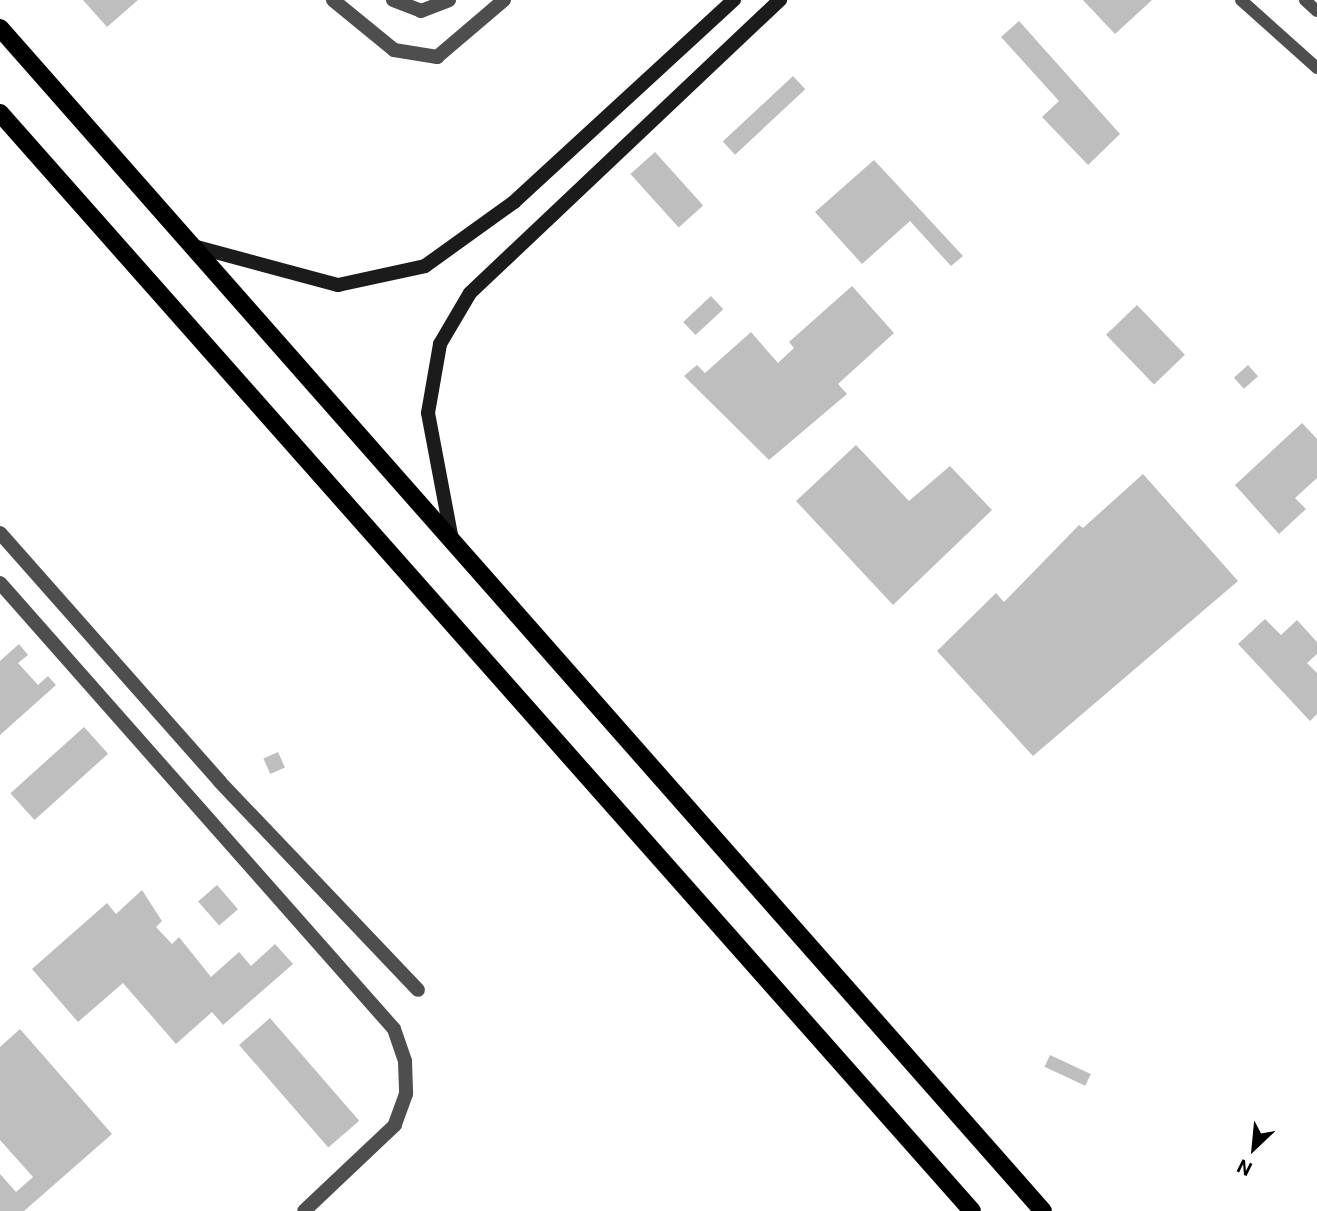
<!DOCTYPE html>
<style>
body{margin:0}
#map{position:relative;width:1317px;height:1211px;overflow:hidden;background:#fff;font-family:Roboto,sans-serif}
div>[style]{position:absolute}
.building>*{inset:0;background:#bebebe;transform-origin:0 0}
.minor>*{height:12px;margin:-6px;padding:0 6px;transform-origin:6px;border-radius:6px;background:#4e4e4e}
.tertiary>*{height:14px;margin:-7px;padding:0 7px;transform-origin:7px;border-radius:7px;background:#4e4e4e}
.secondary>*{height:14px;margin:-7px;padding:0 7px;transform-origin:7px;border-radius:7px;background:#1b1b1b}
.primary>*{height:18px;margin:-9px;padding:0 9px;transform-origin:9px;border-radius:9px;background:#000}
span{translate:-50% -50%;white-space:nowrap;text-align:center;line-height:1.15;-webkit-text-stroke:5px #fff;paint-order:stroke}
.north{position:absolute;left:1219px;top:1113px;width:70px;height:70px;-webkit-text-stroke:5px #fff;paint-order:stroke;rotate:206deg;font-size:19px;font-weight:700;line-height:28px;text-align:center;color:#000}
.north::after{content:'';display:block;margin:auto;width:24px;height:32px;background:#000;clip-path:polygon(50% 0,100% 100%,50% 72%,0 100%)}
</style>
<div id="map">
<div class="building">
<div style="clip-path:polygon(83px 0,138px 0,107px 27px)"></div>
<div style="clip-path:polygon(1083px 0,1152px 0,1115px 34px)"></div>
<div style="clip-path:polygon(1019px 21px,1120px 134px,1088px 165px,1042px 117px,1059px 101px,1001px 37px)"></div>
<div style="left:793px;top:76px;width:18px;height:96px;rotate:47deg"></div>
<div style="left:655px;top:152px;width:72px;height:33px;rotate:48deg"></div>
<div style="clip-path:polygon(874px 160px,963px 256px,951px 266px,910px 221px,862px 264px,815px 212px)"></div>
<div style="clip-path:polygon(852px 286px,894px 333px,838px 384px,847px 394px,769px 460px,684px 376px,697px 365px,705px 373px,751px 332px,778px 363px,794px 348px,789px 342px)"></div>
<div style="left:711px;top:296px;width:18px;height:38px;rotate:47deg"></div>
<div style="left:1137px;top:305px;width:69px;height:43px;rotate:46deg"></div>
<div style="left:1248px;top:365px;width:15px;height:19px;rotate:48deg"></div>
<div style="clip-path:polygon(1302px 423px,1317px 439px,1317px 478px,1295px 498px,1306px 509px,1279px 534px,1235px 485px)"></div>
<div style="clip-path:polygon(856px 445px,909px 501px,950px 466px,992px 510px,893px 605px,796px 501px)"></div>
<div style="clip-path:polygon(1143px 474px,1238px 581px,1033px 756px,937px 651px,996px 593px,1004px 602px,1079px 525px,1083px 528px)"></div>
<div style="clip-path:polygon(1265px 619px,1281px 635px,1297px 620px,1317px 642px,1317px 654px,1307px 663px,1317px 673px,1317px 714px,1310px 721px,1238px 644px)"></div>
<div style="clip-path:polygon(19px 644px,28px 655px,18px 663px,38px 685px,48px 676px,56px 685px,0 735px,0 661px)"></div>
<div style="left:84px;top:727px;width:36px;height:99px;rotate:48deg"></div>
<div style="left:278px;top:752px;width:17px;height:16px;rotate:66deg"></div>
<div style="left:217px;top:885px;width:32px;height:25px;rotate:49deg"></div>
<div style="clip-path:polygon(142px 890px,162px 921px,156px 927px,172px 944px,179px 937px,211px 977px,239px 952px,251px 966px,275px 944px,293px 964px,223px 1025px,212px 1012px,176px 1044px,123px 983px,78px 1022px,32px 969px,107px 903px,116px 914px)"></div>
<div style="left:270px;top:1018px;width:136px;height:41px;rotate:49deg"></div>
<div style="clip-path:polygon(20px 1029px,112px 1134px,24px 1211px,0 1211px,0 1174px,16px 1192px,33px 1177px,0 1140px,0 1047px)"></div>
<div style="left:1050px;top:1055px;width:45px;height:13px;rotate:25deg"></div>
</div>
<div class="minor">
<div style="left:1241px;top:0;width:102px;rotate:41.8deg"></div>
<div style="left:1305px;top:0;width:16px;rotate:43deg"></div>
</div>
<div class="tertiary">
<div style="left:333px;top:0;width:79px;rotate:39.3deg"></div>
<div style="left:394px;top:50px;width:44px;rotate:9.2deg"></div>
<div style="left:437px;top:57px;width:88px;rotate:-40.4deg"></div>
<div style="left:393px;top:0;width:30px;rotate:21deg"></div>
<div style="left:421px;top:11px;width:30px;rotate:-21deg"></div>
<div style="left:0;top:533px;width:332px;rotate:48.5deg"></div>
<div style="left:220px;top:782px;width:287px;rotate:46.4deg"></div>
<div style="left:0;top:583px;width:595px;rotate:48.54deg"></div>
<div style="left:394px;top:1029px;width:34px;rotate:71deg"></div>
<div style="left:405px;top:1061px;width:33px;rotate:88deg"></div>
<div style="left:406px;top:1094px;width:33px;rotate:110deg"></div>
<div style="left:395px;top:1125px;width:125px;rotate:136.6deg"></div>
</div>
<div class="secondary">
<div style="left:193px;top:246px;width:150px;rotate:15.1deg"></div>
<div style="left:338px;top:285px;width:89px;rotate:-12.3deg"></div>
<div style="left:425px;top:266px;width:110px;rotate:-35.7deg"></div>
<div style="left:514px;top:202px;width:299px;rotate:-42.6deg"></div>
<div style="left:452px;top:540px;width:129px;rotate:-100.7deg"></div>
<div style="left:428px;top:413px;width:70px;rotate:-80.1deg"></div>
<div style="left:440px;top:344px;width:59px;rotate:-59.5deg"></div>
<div style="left:470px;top:293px;width:427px;rotate:-43.4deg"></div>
</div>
<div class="primary">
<div style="left:0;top:28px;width:1577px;rotate:48.6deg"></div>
<div style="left:0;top:113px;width:1466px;rotate:48.48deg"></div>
</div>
<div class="north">N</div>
</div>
